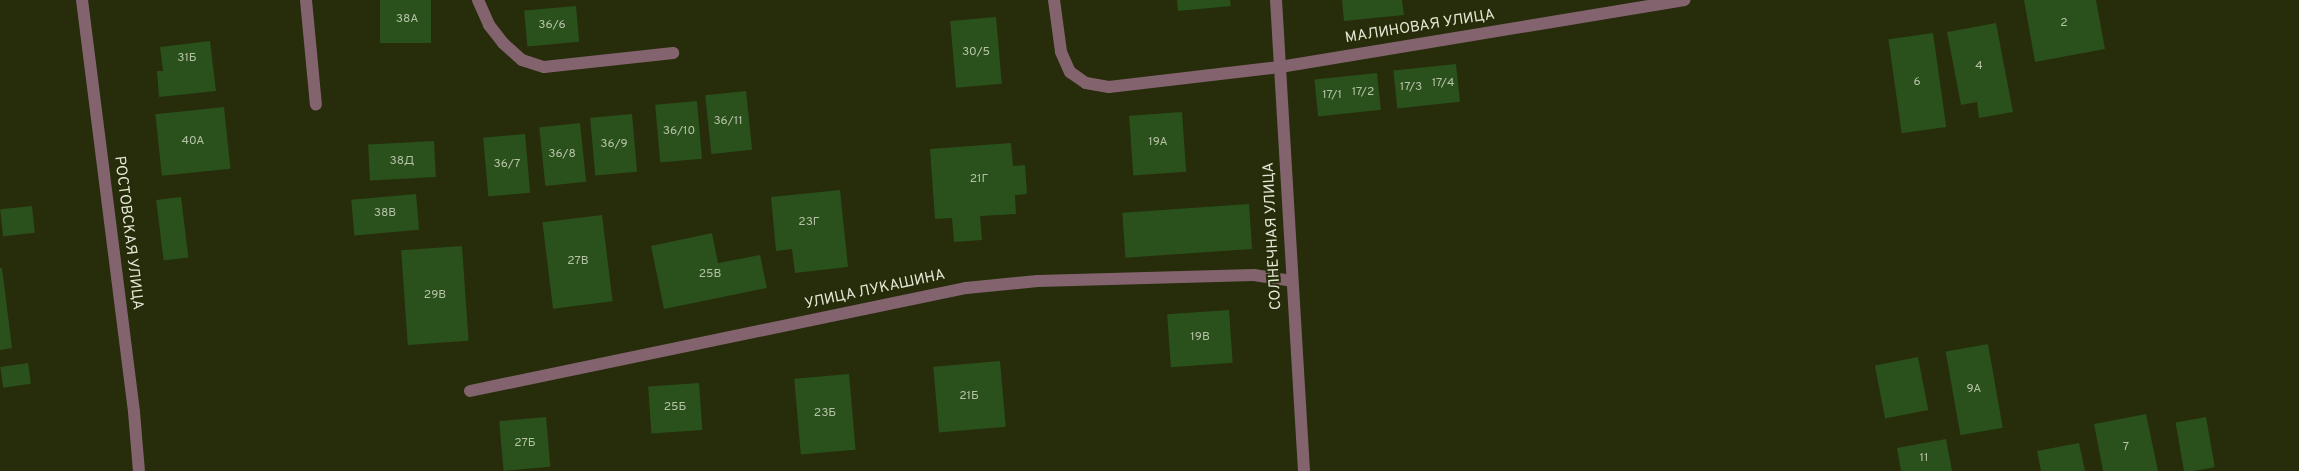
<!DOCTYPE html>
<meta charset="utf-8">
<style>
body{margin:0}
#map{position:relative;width:2299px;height:471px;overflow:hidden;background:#272c0b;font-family:Overpass,sans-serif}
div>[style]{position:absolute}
.building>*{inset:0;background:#2a501b;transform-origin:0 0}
.minor>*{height:12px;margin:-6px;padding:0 6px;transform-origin:6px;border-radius:6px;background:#83646e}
span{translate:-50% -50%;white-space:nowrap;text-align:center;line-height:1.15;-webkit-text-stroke:4px #272c0b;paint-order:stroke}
.number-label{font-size:12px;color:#b5c2a6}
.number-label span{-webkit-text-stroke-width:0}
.street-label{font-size:15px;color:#e3e8d4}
</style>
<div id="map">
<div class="building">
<div style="left:380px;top:0;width:51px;height:43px"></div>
<div style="clip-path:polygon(1177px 0,1230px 0,1231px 6px,1178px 11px)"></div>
<div style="clip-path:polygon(1342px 0,1402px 0,1404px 15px,1344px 21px)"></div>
<div style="clip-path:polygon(2024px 0,2096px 0,2105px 49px,2035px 62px)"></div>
<div style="left:576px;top:6px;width:36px;height:52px;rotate:85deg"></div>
<div style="left:996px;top:17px;width:67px;height:46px;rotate:85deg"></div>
<div style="clip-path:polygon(1996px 23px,2013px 112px,1979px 118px,1977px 102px,1961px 105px,1947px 32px)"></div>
<div style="left:1933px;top:33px;width:95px;height:45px;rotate:82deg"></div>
<div style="clip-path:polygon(210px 41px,216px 91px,159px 97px,157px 71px,163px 71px,160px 47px)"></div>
<div style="left:1456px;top:64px;width:38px;height:63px;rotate:84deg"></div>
<div style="left:1377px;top:73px;width:37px;height:63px;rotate:84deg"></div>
<div style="left:746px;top:91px;width:59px;height:41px;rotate:84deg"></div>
<div style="left:697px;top:101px;width:58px;height:42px;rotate:85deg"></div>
<div style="left:224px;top:107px;width:62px;height:69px;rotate:84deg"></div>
<div style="left:1182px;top:112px;width:60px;height:53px;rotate:86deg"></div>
<div style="left:632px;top:114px;width:58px;height:42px;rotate:85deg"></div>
<div style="left:580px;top:123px;width:59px;height:41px;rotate:84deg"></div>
<div style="left:525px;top:134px;width:59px;height:42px;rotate:85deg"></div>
<div style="left:434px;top:141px;width:36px;height:66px;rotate:87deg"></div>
<div style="clip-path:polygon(1011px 143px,1013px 166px,1025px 165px,1027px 194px,1015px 195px,1016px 214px,980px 216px,982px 240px,954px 242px,952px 218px,935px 219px,930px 149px)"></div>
<div style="clip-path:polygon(840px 190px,848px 267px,795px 273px,792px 249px,776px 251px,771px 197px)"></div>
<div style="left:416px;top:194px;width:36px;height:65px;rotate:85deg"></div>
<div style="left:181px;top:197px;width:61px;height:25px;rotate:83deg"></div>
<div style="left:1249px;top:204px;width:45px;height:127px;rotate:86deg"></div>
<div style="left:32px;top:206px;width:27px;height:32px;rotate:84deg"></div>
<div style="left:602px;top:215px;width:87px;height:60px;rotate:83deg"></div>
<div style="clip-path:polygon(712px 233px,718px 263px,760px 255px,767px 288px,664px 309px,651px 246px)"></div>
<div style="left:462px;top:246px;width:95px;height:61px;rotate:86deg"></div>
<div style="clip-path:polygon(0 268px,2px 268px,12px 348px,0 350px)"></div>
<div style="left:1229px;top:310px;width:53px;height:62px;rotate:86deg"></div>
<div style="left:1988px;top:344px;width:85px;height:43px;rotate:80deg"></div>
<div style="left:1918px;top:357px;width:54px;height:44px;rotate:79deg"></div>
<div style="left:1000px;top:361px;width:66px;height:67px;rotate:85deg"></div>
<div style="left:28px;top:363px;width:21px;height:28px;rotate:82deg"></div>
<div style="left:849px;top:374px;width:76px;height:55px;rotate:85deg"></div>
<div style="left:699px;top:383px;width:47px;height:51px;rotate:86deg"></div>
<div style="clip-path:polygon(2146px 414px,2158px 471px,2103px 471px,2094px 424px)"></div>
<div style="left:546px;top:417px;width:50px;height:47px;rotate:85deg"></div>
<div style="left:2206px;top:417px;width:51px;height:31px;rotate:80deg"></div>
<div style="clip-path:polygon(1946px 439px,1952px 471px,1901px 471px,1897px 448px)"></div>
<div style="clip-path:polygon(2079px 443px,2085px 471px,2041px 471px,2037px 451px)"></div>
</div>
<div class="minor">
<div style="left:82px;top:0;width:415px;rotate:82.8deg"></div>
<div style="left:134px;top:412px;width:59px;rotate:85.2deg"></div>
<div style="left:306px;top:0;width:105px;rotate:84.6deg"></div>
<div style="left:478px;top:0;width:27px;rotate:66deg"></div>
<div style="left:489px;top:25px;width:23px;rotate:52deg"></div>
<div style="left:503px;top:43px;width:25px;rotate:42deg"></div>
<div style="left:522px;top:60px;width:23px;rotate:18deg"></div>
<div style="left:544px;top:67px;width:130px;rotate:-6.2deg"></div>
<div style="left:1054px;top:0;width:52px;rotate:82.3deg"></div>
<div style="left:1061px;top:52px;width:22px;rotate:66deg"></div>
<div style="left:1070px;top:72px;width:19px;rotate:35deg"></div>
<div style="left:1086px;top:83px;width:23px;rotate:10deg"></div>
<div style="left:1109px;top:87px;width:172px;rotate:-6.7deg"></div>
<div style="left:1280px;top:67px;width:410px;rotate:-9.4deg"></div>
<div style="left:1276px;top:0;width:472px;rotate:86.6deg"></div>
<div style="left:470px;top:391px;width:507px;rotate:-11.73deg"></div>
<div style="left:966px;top:288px;width:72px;rotate:-5.6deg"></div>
<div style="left:1038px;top:281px;width:216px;rotate:-1.6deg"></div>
<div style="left:1254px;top:275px;width:38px;rotate:9deg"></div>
</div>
<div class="number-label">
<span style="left:407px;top:20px">38А</span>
<span style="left:2064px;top:24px">2</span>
<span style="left:552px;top:26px">36/6</span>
<span style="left:976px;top:53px">30/5</span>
<span style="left:187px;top:59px">31Б</span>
<span style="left:1979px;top:67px">4</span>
<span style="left:1917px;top:83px">6</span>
<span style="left:1443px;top:84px">17/4</span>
<span style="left:1411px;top:88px">17/3</span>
<span style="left:1363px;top:93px">17/2</span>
<span style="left:1332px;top:96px">17/1</span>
<span style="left:728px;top:122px">36/11</span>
<span style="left:679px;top:132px">36/10</span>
<span style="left:193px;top:142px">40А</span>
<span style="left:1158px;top:143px">19А</span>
<span style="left:614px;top:145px">36/9</span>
<span style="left:562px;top:155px">36/8</span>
<span style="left:402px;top:162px">38Д</span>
<span style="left:507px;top:165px">36/7</span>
<span style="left:979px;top:180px">21Г</span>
<span style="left:385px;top:214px">38В</span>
<span style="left:809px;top:223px">23Г</span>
<span style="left:578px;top:262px">27В</span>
<span style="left:710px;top:275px">25В</span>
<span style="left:435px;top:296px">29В</span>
<span style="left:1200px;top:338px">19В</span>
<span style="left:1974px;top:390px">9А</span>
<span style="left:969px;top:397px">21Б</span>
<span style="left:675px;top:408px">25Б</span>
<span style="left:825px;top:414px">23Б</span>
<span style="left:525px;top:444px">27Б</span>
<span style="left:2126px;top:448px">7</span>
<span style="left:1924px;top:459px">11</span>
</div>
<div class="street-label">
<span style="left:1420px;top:27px;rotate:-9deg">МАЛИНОВАЯ УЛИЦА</span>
<span style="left:128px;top:233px;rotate:83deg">РОСТОВСКАЯ УЛИЦА</span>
<span style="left:1273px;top:236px;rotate:-93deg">СОЛНЕЧНАЯ УЛИЦА</span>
<span style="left:875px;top:290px;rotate:-12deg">УЛИЦА ЛУКАШИНА</span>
</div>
</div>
